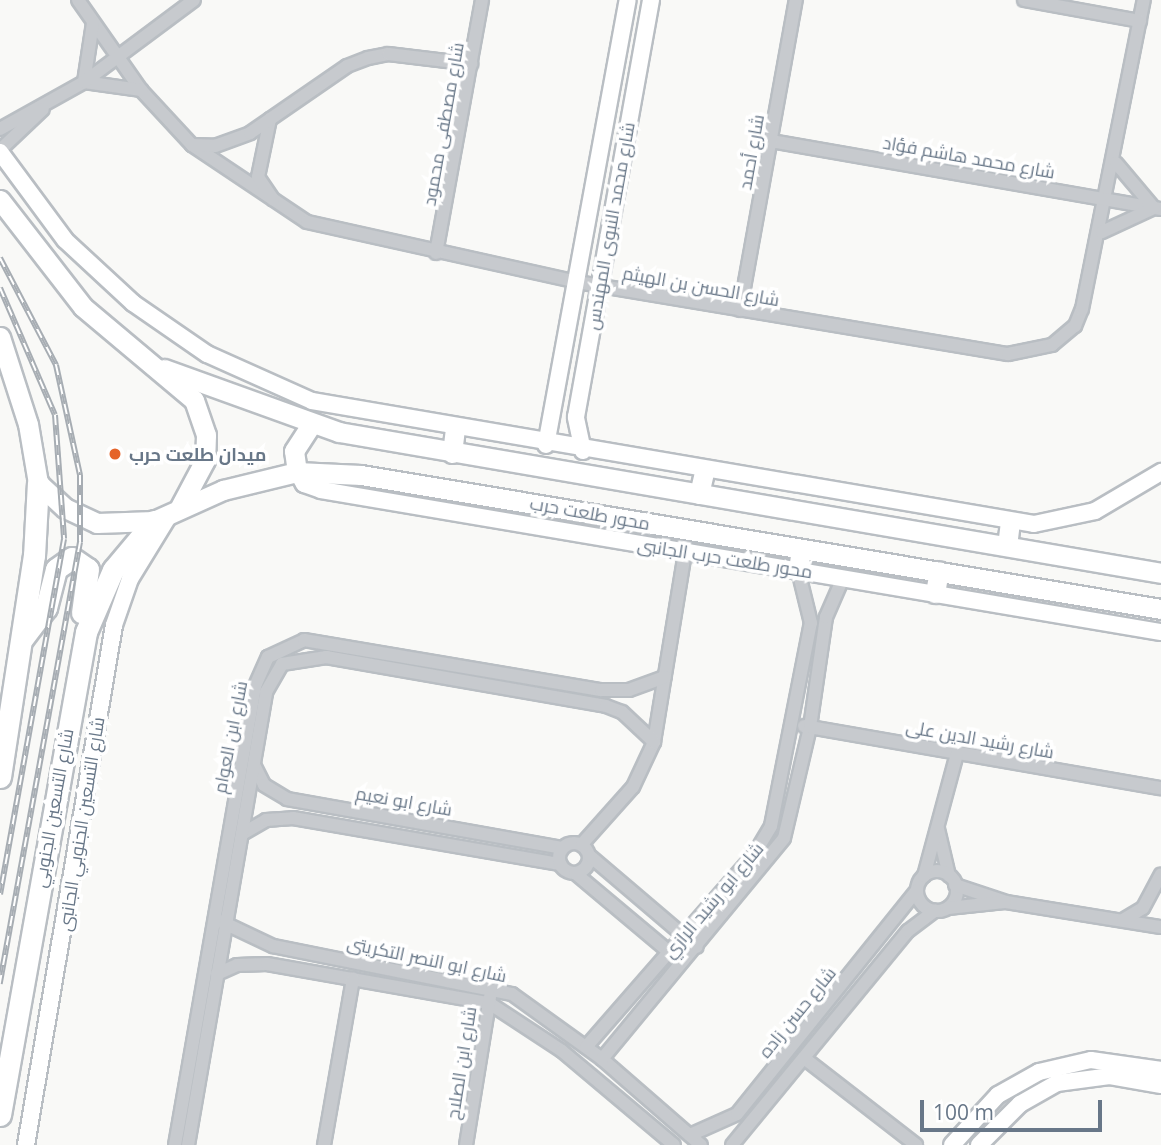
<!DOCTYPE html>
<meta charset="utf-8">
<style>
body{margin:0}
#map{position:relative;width:1161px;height:1145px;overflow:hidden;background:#f9f9f7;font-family:"Open Sans",Cairo,sans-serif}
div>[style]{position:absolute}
.roads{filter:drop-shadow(2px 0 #b9bec3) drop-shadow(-2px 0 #b9bec3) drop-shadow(0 2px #b9bec3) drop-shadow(0 -2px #b9bec3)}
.street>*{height:12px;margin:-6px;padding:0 6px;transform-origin:6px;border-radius:6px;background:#c7cace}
.street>.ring{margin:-6px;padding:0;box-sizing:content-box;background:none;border:12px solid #c7cace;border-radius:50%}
.secondary>*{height:16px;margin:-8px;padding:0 8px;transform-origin:8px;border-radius:8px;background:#fff}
.primary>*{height:19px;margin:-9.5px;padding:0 9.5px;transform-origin:9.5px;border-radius:9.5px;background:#fff}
.highway>*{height:21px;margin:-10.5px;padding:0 10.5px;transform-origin:10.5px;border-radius:10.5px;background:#fff}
.rail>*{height:6px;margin-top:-3px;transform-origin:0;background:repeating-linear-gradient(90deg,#fff 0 10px,#a7adb3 0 20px);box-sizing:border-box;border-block:2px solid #a7adb3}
.dots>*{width:19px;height:19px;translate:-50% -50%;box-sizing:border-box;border:4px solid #fff;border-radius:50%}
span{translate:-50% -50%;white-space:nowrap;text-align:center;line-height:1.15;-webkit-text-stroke:7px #fff;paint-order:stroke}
.street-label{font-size:18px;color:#687788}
.poi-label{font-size:18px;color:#687788;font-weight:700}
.left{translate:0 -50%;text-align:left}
.scale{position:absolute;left:920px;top:1100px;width:182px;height:32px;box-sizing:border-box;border:4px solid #687788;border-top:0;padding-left:9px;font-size:21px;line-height:24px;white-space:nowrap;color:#687788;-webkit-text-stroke:5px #fff;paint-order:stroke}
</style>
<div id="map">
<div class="roads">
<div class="street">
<div style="left:78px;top:0;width:110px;rotate:55deg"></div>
<div style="left:141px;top:90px;width:75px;rotate:47.2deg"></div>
<div style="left:192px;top:145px;width:138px;rotate:33.8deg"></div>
<div style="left:307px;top:222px;width:277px;rotate:12.5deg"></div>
<div style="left:577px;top:282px;width:437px;rotate:9.5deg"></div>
<div style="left:1008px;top:354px;width:45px;rotate:-11.6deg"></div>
<div style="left:1052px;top:345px;width:30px;rotate:-40deg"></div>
<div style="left:1075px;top:326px;width:18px;rotate:-68deg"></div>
<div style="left:1082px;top:309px;width:315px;rotate:-78.7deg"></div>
<div style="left:1024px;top:0;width:118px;rotate:10.3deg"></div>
<div style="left:93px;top:23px;width:60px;rotate:98.7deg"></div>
<div style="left:84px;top:82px;width:58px;rotate:8deg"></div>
<div style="left:270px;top:119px;width:59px;rotate:101.7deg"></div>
<div style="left:258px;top:177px;width:27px;rotate:56deg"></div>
<div style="left:0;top:129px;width:96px;rotate:-29.2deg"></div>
<div style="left:84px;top:82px;width:137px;rotate:-36.7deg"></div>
<div style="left:771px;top:141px;width:396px;rotate:9.9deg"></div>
<div style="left:192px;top:145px;width:23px;rotate:2deg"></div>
<div style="left:215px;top:146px;width:37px;rotate:-20deg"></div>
<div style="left:250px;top:133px;width:118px;rotate:-34.6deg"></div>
<div style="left:347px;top:66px;width:22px;rotate:-21deg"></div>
<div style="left:368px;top:58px;width:20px;rotate:-11deg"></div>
<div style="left:388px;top:54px;width:84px;rotate:6.9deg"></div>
<div style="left:0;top:150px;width:59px;rotate:-43.6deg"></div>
<div style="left:1102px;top:232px;width:57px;rotate:-24.8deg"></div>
<div style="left:1154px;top:208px;width:59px;rotate:-130.2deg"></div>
<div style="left:436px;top:253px;width:257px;rotate:-79.7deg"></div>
<div style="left:740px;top:310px;width:315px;rotate:-79.8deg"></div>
<div style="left:804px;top:726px;width:362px;rotate:9.9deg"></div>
<div style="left:254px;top:765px;width:22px;rotate:63deg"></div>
<div style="left:264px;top:785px;width:27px;rotate:31deg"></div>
<div style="left:287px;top:799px;width:279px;rotate:10.1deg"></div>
<div style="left:938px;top:829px;width:48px;rotate:76.8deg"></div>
<div style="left:242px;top:834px;width:28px;rotate:-30deg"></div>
<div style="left:266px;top:820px;width:27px;rotate:-4deg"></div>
<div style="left:293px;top:818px;width:271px;rotate:9.8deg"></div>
<div class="ring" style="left:559px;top:843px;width:18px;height:18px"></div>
<div style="left:582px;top:844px;width:76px;rotate:-48.2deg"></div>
<div style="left:633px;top:787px;width:50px;rotate:-65deg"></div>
<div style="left:654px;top:742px;width:193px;rotate:-80.7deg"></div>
<div style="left:590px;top:856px;width:140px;rotate:40.4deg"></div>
<div class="ring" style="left:917px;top:871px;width:28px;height:28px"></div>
<div style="left:575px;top:873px;width:129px;rotate:40deg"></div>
<div style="left:924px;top:876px;width:126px;rotate:-74.9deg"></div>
<div style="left:955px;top:885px;width:54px;rotate:18.4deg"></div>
<div style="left:1006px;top:902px;width:157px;rotate:9.2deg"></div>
<div style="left:948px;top:908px;width:57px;rotate:-6deg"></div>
<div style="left:1123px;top:920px;width:23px;rotate:-31deg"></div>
<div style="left:1143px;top:908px;width:38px;rotate:-62deg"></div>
<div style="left:220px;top:921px;width:59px;rotate:25.3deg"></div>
<div style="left:273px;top:946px;width:244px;rotate:11.4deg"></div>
<div style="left:512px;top:994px;width:111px;rotate:35.8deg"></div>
<div style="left:602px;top:1059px;width:131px;rotate:41deg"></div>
<div style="left:217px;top:974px;width:22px;rotate:-24deg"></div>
<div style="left:237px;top:965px;width:30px;rotate:-2deg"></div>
<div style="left:267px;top:964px;width:225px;rotate:10deg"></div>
<div style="left:489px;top:1003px;width:87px;rotate:33.3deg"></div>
<div style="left:562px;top:1051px;width:146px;rotate:40deg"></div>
<div style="left:586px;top:1047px;width:257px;rotate:-48.9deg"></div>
<div style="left:755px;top:853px;width:31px;rotate:-59deg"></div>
<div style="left:771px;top:826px;width:207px;rotate:-78.9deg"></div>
<div style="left:811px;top:623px;width:55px;rotate:-103.8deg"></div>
<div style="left:804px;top:1058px;width:142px;rotate:37.8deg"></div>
<div style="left:602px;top:1059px;width:286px;rotate:-50.5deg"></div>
<div style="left:784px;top:838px;width:114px;rotate:-76.8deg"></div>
<div style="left:810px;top:727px;width:111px;rotate:-81.7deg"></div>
<div style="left:826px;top:617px;width:43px;rotate:-66.4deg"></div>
<div style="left:690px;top:1135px;width:51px;rotate:-24.1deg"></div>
<div style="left:737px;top:1114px;width:287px;rotate:-51.2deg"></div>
<div style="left:175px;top:1145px;width:466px;rotate:-80.1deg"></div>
<div style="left:255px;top:686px;width:32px;rotate:-66deg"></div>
<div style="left:268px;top:657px;width:40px;rotate:-25deg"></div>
<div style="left:304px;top:640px;width:301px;rotate:9.6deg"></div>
<div style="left:601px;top:690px;width:28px"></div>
<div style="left:629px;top:690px;width:38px;rotate:-20deg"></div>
<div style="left:188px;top:1145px;width:460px;rotate:-80.2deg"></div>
<div style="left:266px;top:692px;width:32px;rotate:-60deg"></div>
<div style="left:282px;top:664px;width:45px;rotate:-9deg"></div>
<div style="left:326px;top:657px;width:284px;rotate:9.9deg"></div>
<div style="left:606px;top:706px;width:17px;rotate:21deg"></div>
<div style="left:622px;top:712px;width:44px;rotate:43.2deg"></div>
<div style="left:324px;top:1145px;width:169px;rotate:-80.1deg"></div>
<div style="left:466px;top:1145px;width:150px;rotate:-80.8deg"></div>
<div style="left:732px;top:1145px;width:277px;rotate:-50.6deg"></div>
<div style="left:908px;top:931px;width:34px;rotate:-37deg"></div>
</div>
<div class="secondary">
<div style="left:0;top:152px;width:109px;rotate:53.5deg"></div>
<div style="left:65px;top:240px;width:93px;rotate:42.8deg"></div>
<div style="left:133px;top:303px;width:90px;rotate:34.6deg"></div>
<div style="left:207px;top:354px;width:115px;rotate:24.1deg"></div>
<div style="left:312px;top:401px;width:732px;rotate:9.67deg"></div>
<div style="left:1034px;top:524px;width:62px;rotate:-12deg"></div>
<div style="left:1095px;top:511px;width:77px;rotate:-30.6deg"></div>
<div style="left:546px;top:445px;width:452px;rotate:-79.6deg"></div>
<div style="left:583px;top:451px;width:35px;rotate:-102deg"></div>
<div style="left:576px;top:417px;width:424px;rotate:-79.8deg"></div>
<div style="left:297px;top:472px;width:14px;rotate:60deg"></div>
<div style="left:304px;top:484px;width:18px;rotate:19deg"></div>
<div style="left:321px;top:490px;width:852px;rotate:9.6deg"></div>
<div style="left:26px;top:1145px;width:527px;rotate:-80.39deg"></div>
<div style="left:114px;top:625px;width:49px;rotate:-70.8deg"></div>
<div style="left:130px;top:579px;width:73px;rotate:-58.5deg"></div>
<div style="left:952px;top:1145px;width:68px;rotate:-47.4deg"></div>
<div style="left:998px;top:1095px;width:47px;rotate:-29.3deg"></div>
<div style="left:1039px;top:1072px;width:53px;rotate:-13deg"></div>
<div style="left:1091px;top:1060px;width:71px;rotate:8.1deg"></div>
<div style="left:979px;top:1145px;width:58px;rotate:-45deg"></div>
<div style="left:1020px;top:1104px;width:43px;rotate:-29.6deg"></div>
<div style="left:1057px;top:1083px;width:53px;rotate:-7.5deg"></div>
<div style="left:1110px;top:1076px;width:52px;rotate:10deg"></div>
</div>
<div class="primary">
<div style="left:0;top:200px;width:135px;rotate:52.2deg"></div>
<div style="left:83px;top:307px;width:145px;rotate:40deg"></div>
<div style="left:194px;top:400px;width:37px;rotate:71deg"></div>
<div style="left:206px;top:435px;width:25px;rotate:92deg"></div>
<div style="left:205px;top:460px;width:53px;rotate:118deg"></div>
<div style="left:0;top:337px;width:91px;rotate:72.2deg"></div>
<div style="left:28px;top:424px;width:60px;rotate:80.4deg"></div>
<div style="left:38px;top:483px;width:37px;rotate:43deg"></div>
<div style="left:65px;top:508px;width:35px;rotate:25deg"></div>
<div style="left:97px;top:523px;width:57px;rotate:-2deg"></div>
<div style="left:154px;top:521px;width:76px;rotate:-24.2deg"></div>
<div style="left:223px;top:490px;width:76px;rotate:-13.7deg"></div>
<div style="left:297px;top:472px;width:64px;rotate:2.7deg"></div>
<div style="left:361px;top:475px;width:811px;rotate:9.51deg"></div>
<div style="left:164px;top:369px;width:186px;rotate:19.8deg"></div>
<div style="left:339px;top:432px;width:834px;rotate:9.73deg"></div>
<div style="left:452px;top:453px;width:24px;rotate:-83deg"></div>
<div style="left:297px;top:472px;width:21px;rotate:-98deg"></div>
<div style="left:294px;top:451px;width:31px;rotate:-57deg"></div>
<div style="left:699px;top:494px;width:23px;rotate:-77deg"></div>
<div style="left:1007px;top:546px;width:24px;rotate:-83deg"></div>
<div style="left:798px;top:570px;width:21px;rotate:-82deg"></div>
<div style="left:935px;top:593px;width:22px;rotate:-80deg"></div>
</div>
<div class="highway">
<div style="left:23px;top:638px;width:38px;rotate:-53deg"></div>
<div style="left:46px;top:608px;width:40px;rotate:-75.6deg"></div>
<div style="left:56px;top:569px;width:19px;rotate:-35deg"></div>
<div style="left:72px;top:558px;width:19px;rotate:35deg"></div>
<div style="left:88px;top:569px;width:44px;rotate:97.8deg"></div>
<div style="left:0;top:777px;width:224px;rotate:-81.3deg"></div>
<div style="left:34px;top:556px;width:73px;rotate:-86.9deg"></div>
<div style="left:0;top:1115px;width:491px;rotate:-79.9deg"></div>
<div style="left:86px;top:632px;width:68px;rotate:-66.5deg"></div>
<div style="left:113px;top:570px;width:64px;rotate:-50.1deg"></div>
</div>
</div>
<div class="rail">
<div style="left:0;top:258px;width:121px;rotate:62.4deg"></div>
<div style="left:56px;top:365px;width:113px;rotate:77.7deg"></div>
<div style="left:80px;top:475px;width:67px;rotate:90deg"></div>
<div style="left:80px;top:542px;width:449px;rotate:100.3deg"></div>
<div style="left:0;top:288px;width:138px;rotate:66.6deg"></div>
<div style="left:55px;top:415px;width:124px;rotate:85.8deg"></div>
<div style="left:64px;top:539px;width:361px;rotate:100.2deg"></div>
</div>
<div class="dots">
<div style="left:115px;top:454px;background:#e5642a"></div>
</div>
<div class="street-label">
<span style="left:443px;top:124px;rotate:-80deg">شارع مصطفى محمود</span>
<span style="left:751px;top:152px;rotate:-80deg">شارع أحمد</span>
<span style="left:969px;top:157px;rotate:10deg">شارع محمد هاشم فؤاد</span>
<span style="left:610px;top:226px;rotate:-80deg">شارع محمد النبوى المهندس</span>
<span style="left:701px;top:286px;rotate:10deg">شارع الحسن بن الهيثم</span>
<span style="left:590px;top:513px;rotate:10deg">محور طلعت حرب</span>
<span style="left:725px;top:558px;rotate:9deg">محور طلعت حرب الجانبى</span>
<span style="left:230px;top:737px;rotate:-79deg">شارع ابن العوام</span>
<span style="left:980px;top:739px;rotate:10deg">شارع رشيد الدين على</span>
<span style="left:404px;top:801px;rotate:10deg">شارع ابو نعيم</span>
<span style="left:53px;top:808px;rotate:-80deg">شارع التسعين الجنوبي</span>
<span style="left:81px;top:824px;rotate:-81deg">شارع التسعين الجنوبي الجانبى</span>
<span style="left:713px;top:900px;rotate:-50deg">شارع ابو رشيد الرازي</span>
<span style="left:427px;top:959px;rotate:12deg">شارع ابو النصر التكريتى</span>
<span style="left:797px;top:1012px;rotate:-51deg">شارع حسن زاده</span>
<span style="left:461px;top:1063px;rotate:-81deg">شارع ابن الصلاح</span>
</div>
<div class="poi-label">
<span class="left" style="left:129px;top:454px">ميدان طلعت حرب</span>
</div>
<div class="scale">100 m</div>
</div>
